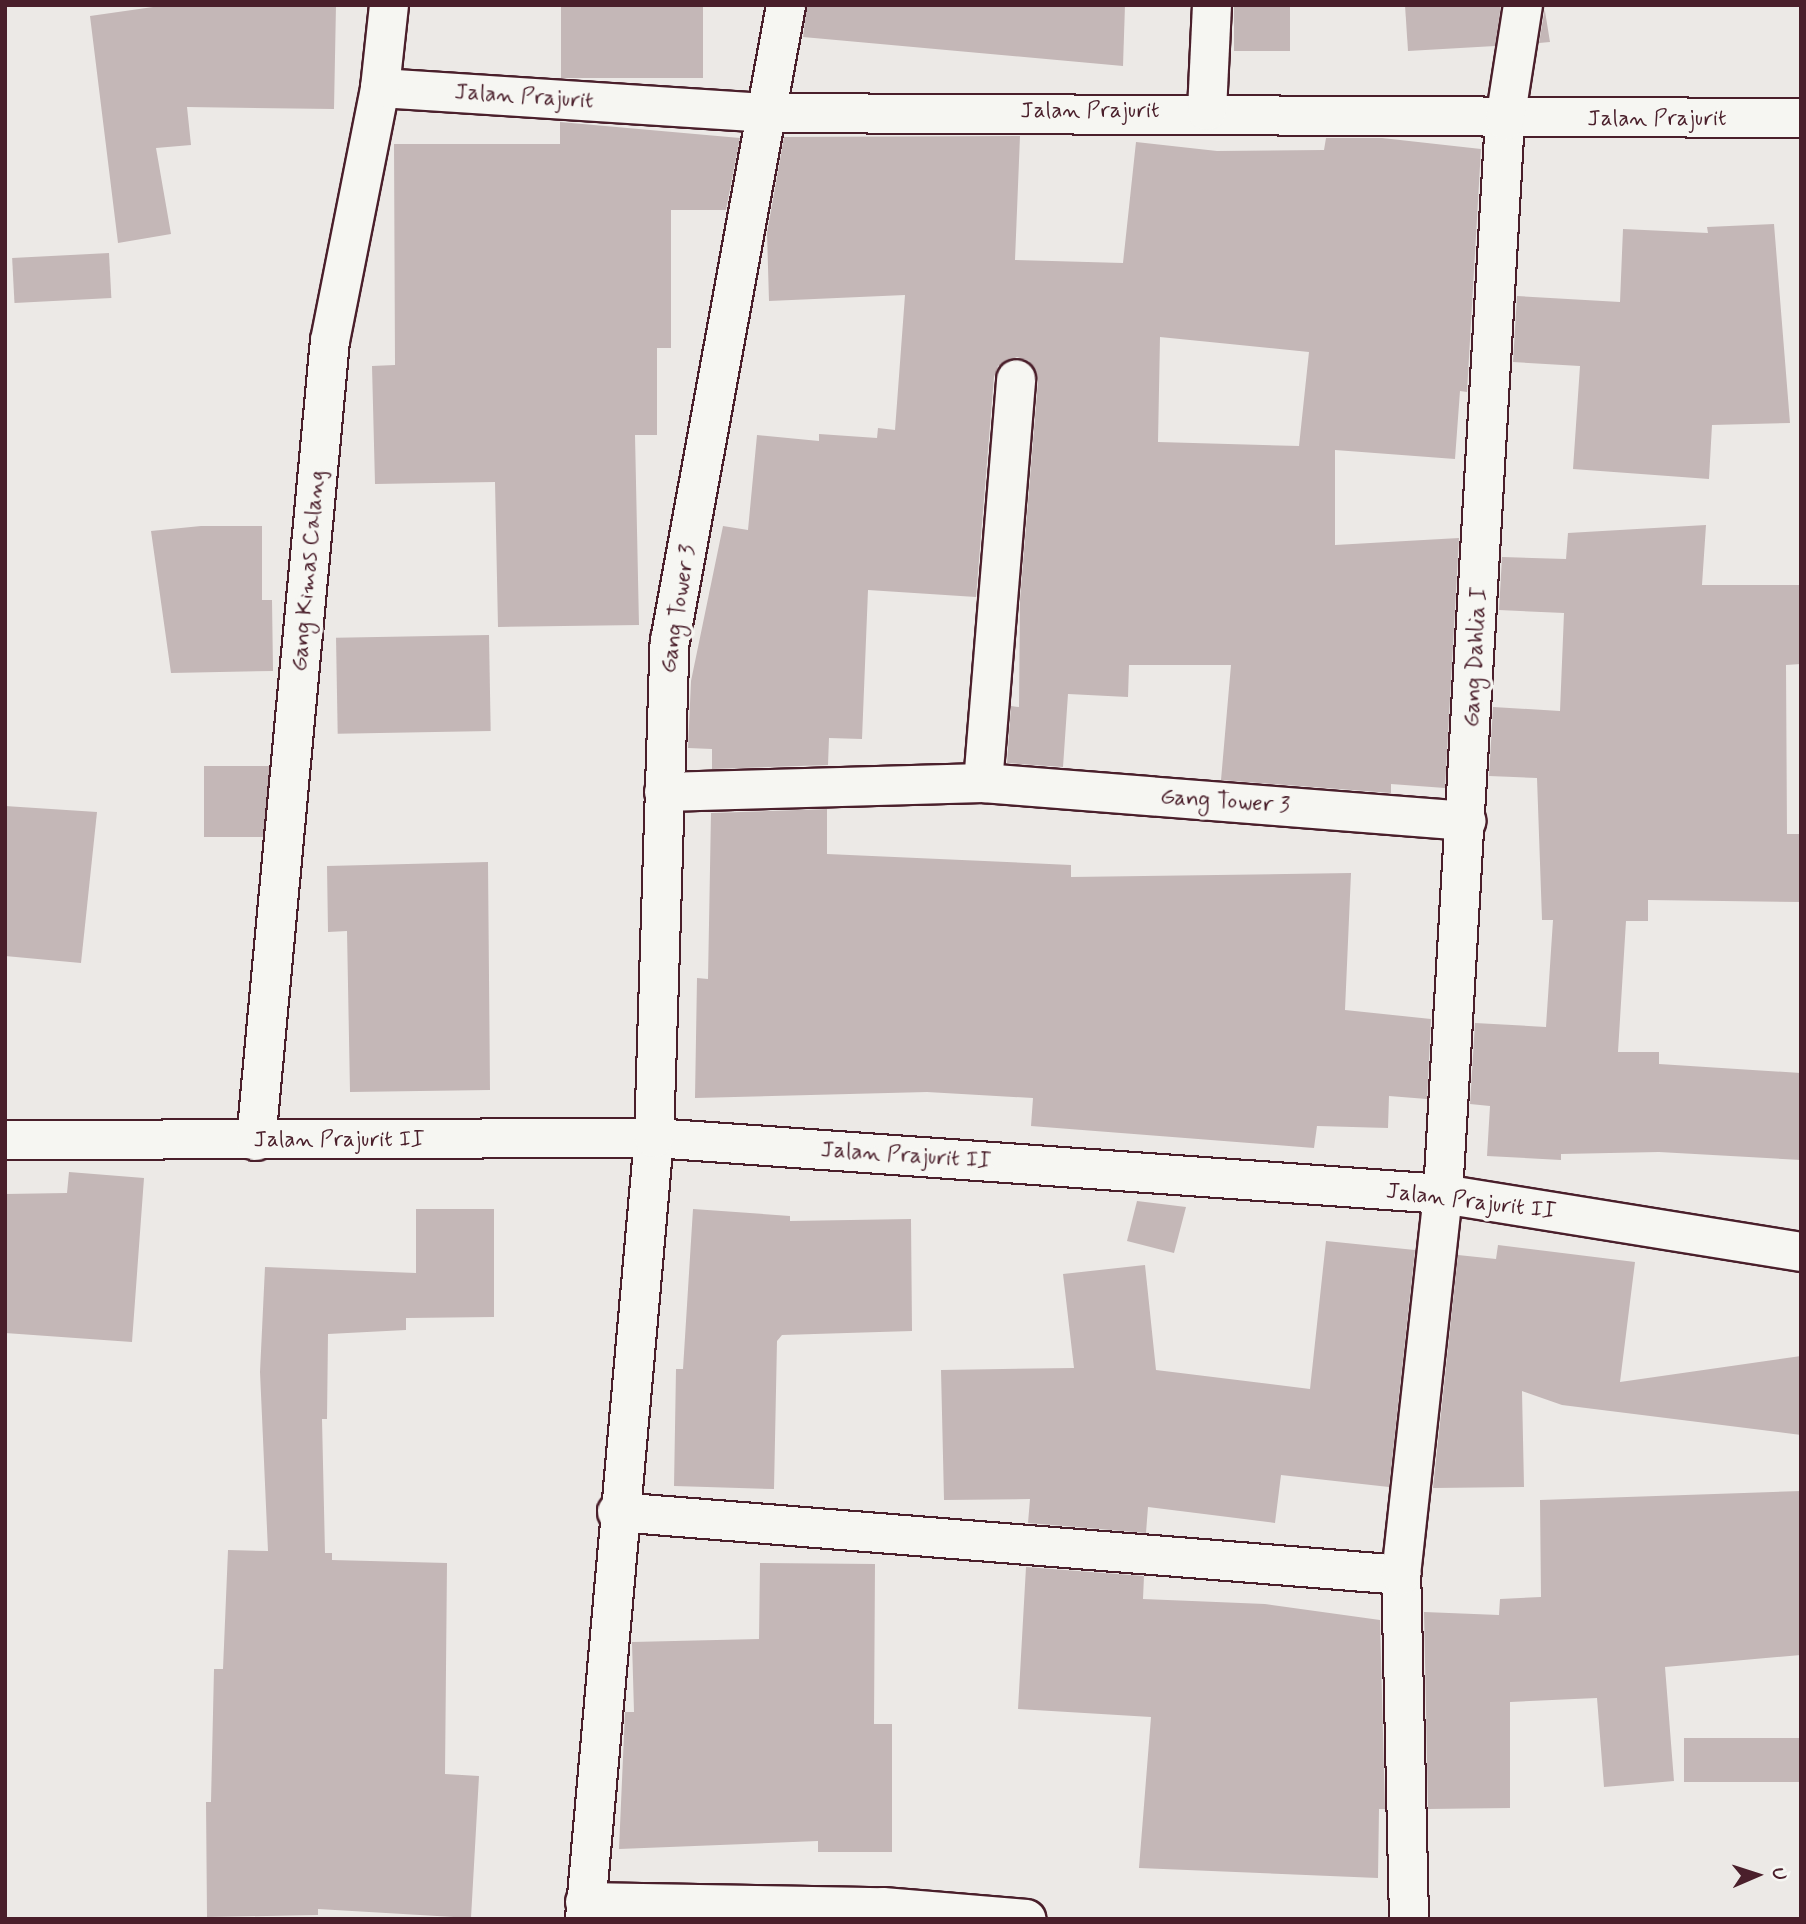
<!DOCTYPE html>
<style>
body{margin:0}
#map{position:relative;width:1806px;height:1924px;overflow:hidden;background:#ece9e6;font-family:Mynerve,sans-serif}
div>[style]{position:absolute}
.building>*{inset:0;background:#c4b7b7;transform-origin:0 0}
.roads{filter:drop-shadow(2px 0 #4a1f2b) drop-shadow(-2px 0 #4a1f2b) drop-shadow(0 2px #4a1f2b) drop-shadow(0 -2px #4a1f2b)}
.minor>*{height:38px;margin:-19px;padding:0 19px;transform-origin:19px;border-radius:19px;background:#f6f6f2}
span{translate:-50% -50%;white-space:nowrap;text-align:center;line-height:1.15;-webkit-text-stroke:7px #f6f6f2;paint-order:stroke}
.street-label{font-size:23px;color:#4a1f2b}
.frame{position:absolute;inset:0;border:7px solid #4a1f2b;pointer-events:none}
.north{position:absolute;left:1722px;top:1840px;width:70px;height:70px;-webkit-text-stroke:5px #f6f6f2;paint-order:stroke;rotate:87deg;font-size:19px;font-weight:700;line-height:28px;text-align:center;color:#4a1f2b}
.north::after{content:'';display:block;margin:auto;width:24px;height:32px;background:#4a1f2b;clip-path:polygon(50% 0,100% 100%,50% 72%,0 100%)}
</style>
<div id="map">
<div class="building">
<div style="clip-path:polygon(167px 5px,336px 5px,334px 109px,187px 107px,191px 145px,156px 148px,171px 234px,118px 243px,90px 16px)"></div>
<div style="left:561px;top:5px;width:142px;height:73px"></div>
<div style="clip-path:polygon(807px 5px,1125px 5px,1123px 66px,803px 37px)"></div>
<div style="left:1234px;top:5px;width:56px;height:46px"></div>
<div style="clip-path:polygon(1405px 5px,1501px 5px,1495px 46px,1408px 51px)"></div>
<div style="clip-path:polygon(1544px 5px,1550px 42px,1539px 43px,1545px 8px)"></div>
<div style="clip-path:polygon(560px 122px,740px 138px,726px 210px,671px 210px,671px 348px,657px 348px,657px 435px,635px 435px,639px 625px,498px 627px,495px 482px,375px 484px,372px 366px,395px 365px,394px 144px,560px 144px)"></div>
<div style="clip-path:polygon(evenodd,1020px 136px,1015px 260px,1123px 263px,1136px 142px,1217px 151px,1324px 150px,1326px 138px,1382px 138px,1481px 149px,1467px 392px,1460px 391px,1455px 459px,1335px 450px,1335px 545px,1459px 538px,1445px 788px,1391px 784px,1391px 793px,1221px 780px,1231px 665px,1129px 665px,1128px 697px,1068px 694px,1063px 767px,1007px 763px,1011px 706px,1019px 707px,1020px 600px,1038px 381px,1029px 361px,1017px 357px,998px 366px,994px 377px,976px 597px,868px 590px,862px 739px,829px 738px,828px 765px,712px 769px,712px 749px,688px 748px,691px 681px,723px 526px,748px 530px,757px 435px,819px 441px,819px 434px,877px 438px,878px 428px,895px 430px,905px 295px,769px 301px,767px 233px,784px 137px,1020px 136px,1160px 337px,1309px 352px,1299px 446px,1158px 442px,1160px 337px)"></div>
<div style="clip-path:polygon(1774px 224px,1790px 423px,1712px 425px,1709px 479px,1573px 469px,1580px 366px,1513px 362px,1517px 296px,1620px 302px,1623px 229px,1708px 233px,1707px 227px)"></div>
<div style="left:109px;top:253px;width:45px;height:97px;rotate:87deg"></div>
<div style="clip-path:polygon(1706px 525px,1702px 585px,1801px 585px,1801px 664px,1786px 665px,1787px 834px,1801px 834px,1801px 902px,1648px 900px,1648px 921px,1626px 921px,1618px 1052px,1659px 1052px,1659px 1064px,1801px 1073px,1801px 1160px,1659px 1152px,1561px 1154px,1561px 1160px,1487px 1156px,1490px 1106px,1470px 1104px,1475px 1023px,1546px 1027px,1553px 920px,1542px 920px,1537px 778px,1489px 776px,1493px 707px,1560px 711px,1564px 613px,1499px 610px,1502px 557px,1566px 559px,1568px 533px)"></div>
<div style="clip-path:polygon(201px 526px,262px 526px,262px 600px,272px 600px,273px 671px,171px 673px,151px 531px)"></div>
<div style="left:489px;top:635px;width:96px;height:153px;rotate:89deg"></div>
<div style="left:204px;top:766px;width:65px;height:71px"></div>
<div style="clip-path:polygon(5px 806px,97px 812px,81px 963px,5px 956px)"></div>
<div style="clip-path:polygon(827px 809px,827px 854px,1071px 865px,1071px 877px,1351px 873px,1345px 1010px,1431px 1019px,1427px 1099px,1389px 1096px,1388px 1128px,1317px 1126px,1314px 1148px,1031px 1126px,1033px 1098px,927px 1092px,695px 1098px,697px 978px,708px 979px,711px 813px)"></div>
<div style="clip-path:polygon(488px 862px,490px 1090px,350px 1092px,347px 931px,328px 932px,327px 866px)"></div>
<div style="clip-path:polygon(69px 1172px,144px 1178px,132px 1342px,5px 1333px,5px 1194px,67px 1193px)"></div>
<div style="clip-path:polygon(1137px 1201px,1186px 1207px,1174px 1253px,1127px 1241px)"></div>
<div style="clip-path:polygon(416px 1209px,494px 1209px,494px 1317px,406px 1318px,406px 1330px,328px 1334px,327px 1419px,322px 1419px,325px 1553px,332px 1553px,332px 1560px,447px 1563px,445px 1774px,479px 1776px,471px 1918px,318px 1909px,318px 1915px,207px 1917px,206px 1802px,211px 1802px,214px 1669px,223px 1669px,228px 1550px,268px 1551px,260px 1372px,265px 1267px,416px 1273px)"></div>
<div style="clip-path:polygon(693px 1209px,790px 1216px,790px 1221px,911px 1219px,912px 1331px,782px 1335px,777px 1341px,774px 1489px,674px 1486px,676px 1369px,683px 1369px)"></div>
<div style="clip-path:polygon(1326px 1241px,1415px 1250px,1389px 1487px,1281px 1475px,1275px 1523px,1148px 1507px,1146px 1533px,1028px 1523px,1030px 1499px,944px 1500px,941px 1370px,1074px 1368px,1063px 1274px,1145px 1265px,1156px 1370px,1310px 1389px)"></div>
<div style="clip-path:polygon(1498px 1245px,1635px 1262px,1620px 1382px,1801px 1356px,1801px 1435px,1562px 1405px,1522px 1391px,1524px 1487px,1433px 1488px,1458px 1255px,1496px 1259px)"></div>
<div style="clip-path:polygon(1801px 1491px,1801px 1655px,1665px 1667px,1674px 1781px,1604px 1787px,1597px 1698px,1510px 1702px,1510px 1808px,1428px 1809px,1424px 1612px,1499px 1615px,1500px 1599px,1541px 1597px,1540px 1500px)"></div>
<div style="clip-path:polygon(760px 1563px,875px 1564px,874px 1724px,892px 1724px,892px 1852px,818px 1852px,818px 1841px,619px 1849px,625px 1712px,634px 1712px,632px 1642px,759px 1639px)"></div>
<div style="clip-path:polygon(1026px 1567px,1144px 1576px,1143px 1599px,1265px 1604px,1380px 1620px,1385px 1809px,1379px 1809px,1378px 1878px,1139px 1868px,1151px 1717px,1018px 1709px)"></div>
<div style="left:1801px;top:1738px;width:44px;height:117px;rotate:90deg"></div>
</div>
<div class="roads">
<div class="minor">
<div style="left:380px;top:88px;width:386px;rotate:3.7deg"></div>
<div style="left:765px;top:113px;width:1036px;rotate:0.28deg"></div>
<div style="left:1207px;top:111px;width:106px;rotate:-87.3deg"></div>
<div style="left:983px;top:783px;width:405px;rotate:-85.3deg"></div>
<div style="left:664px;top:792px;width:319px;rotate:-1.6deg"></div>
<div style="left:983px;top:783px;width:485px;rotate:4.5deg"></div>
<div style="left:5px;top:1140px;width:649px;rotate:-0.18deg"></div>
<div style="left:654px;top:1138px;width:791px;rotate:4.06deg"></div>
<div style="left:1443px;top:1194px;width:363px;rotate:9.2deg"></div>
<div style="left:256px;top:1141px;width:803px;rotate:-84.72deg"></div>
<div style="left:330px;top:341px;width:258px;rotate:-78.8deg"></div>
<div style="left:380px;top:88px;width:83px;rotate:-83.8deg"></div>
<div style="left:617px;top:1512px;width:787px;rotate:4.59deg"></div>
<div style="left:585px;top:1902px;width:298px;rotate:1deg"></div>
<div style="left:883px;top:1907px;width:144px;rotate:4.8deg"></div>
<div style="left:585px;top:1919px;width:784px;rotate:-84.95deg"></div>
<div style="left:654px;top:1138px;width:497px;rotate:-88.2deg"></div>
<div style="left:670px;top:641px;width:646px;rotate:-79.66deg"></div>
<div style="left:1409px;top:1919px;width:344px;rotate:-91.3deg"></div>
<div style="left:1401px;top:1575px;width:383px;rotate:-83.7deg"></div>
<div style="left:1443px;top:1194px;width:1076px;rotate:-86.7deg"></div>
<div style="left:1505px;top:120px;width:116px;rotate:-81.1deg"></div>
</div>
</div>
<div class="street-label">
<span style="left:524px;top:97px;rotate:4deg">Jalan Prajurit</span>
<span style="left:1090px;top:111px">Jalan Prajurit</span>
<span style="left:1657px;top:119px">Jalan Prajurit</span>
<span style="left:309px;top:571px;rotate:-85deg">Gang Kimas Calang</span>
<span style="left:679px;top:609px;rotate:-81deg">Gang Tower 3</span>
<span style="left:1476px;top:657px;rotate:-87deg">Gang Dahlia I</span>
<span style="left:1225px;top:802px;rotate:4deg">Gang Tower 3</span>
<span style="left:339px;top:1140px">Jalan Prajurit II</span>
<span style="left:906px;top:1156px;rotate:4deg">Jalan Prajurit II</span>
<span style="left:1471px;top:1202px;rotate:7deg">Jalan Prajurit II</span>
</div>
<div class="frame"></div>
<div class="north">U</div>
</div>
